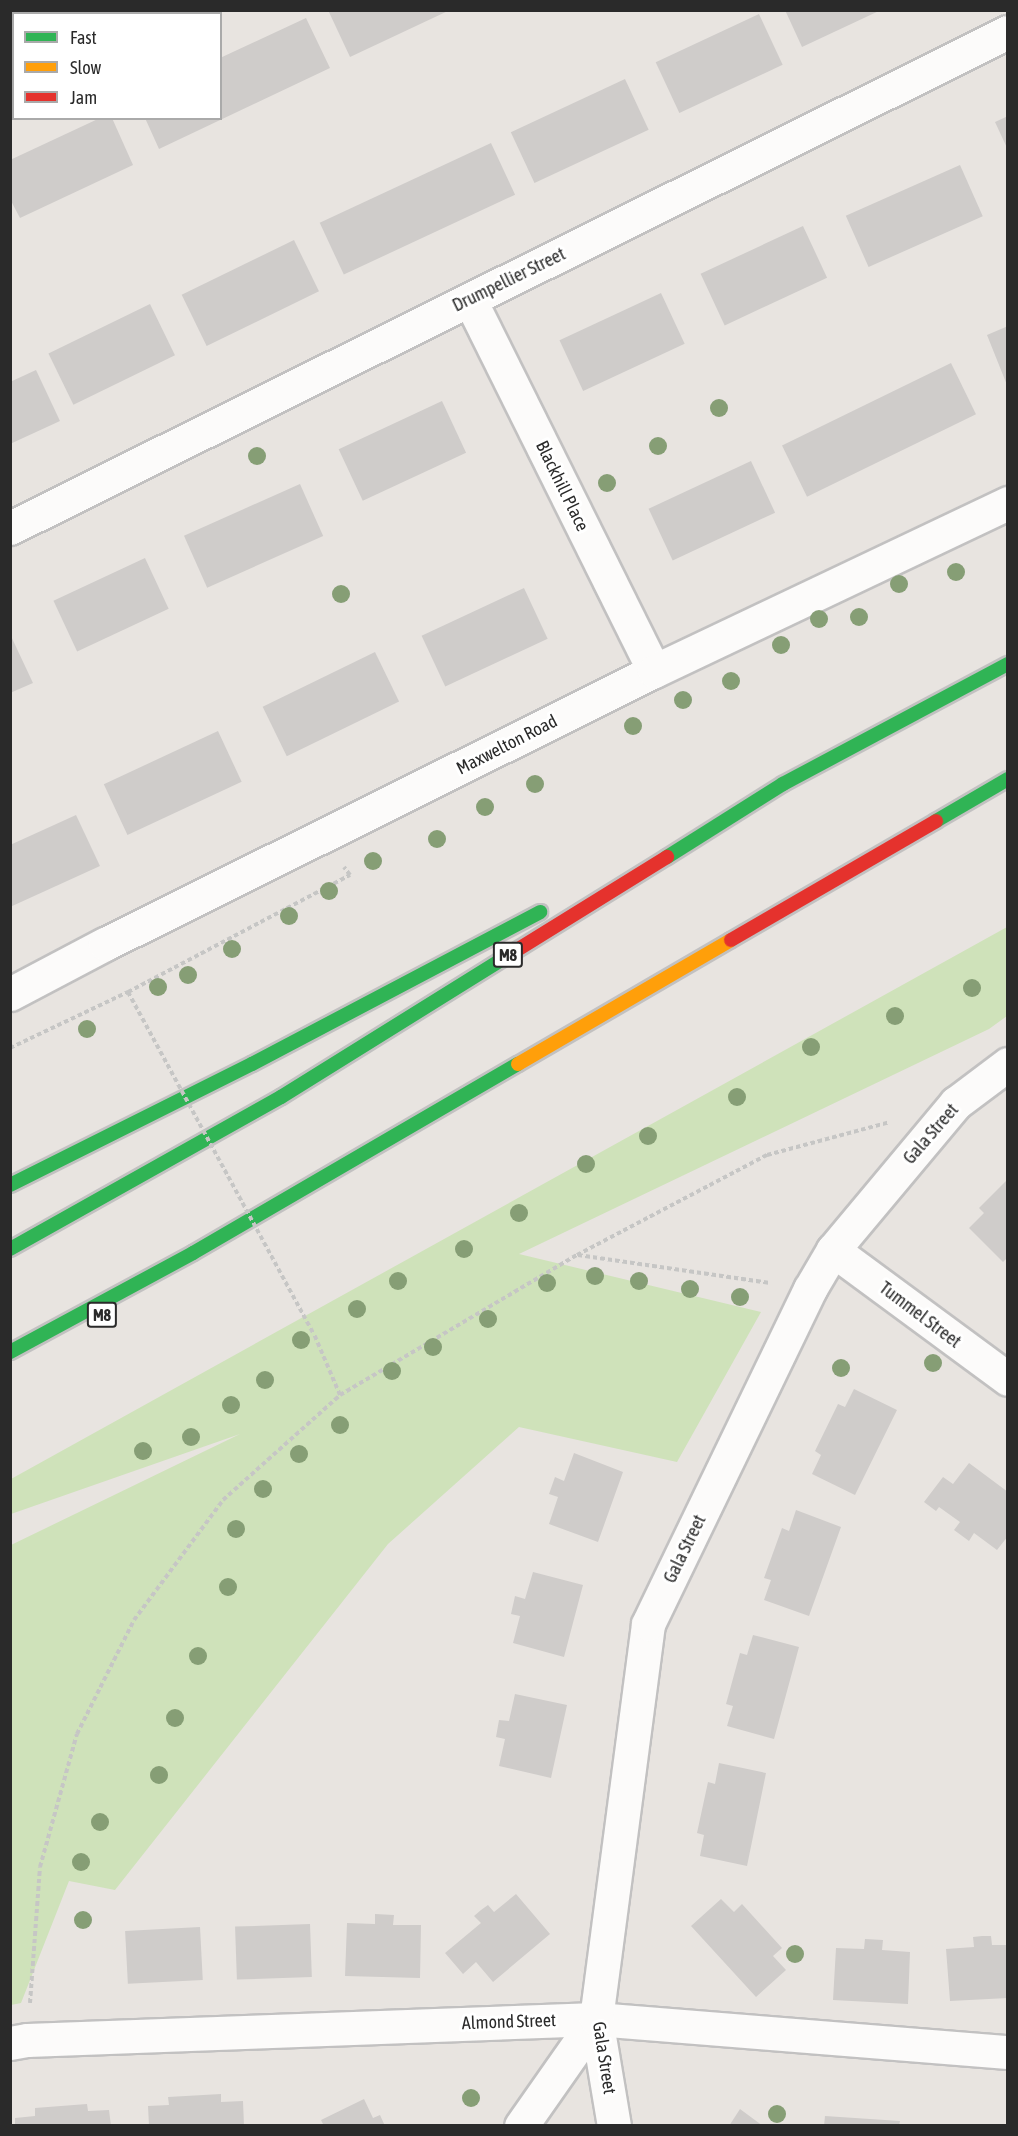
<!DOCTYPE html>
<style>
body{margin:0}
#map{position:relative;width:1018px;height:2136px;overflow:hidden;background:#e8e4e0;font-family:"Asap Condensed",sans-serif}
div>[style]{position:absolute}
.green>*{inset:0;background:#cfe2ba}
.building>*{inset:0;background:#cfccca;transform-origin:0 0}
.path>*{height:4px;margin-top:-2px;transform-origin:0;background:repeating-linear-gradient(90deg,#c6c6c5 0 4.5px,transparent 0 7.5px)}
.roads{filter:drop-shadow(2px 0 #c2c1c1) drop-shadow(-2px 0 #c2c1c1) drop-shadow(0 2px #c2c1c1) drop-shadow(0 -2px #c2c1c1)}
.street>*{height:33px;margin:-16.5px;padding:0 16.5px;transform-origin:16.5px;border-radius:16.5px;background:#fcfbfa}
.fast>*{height:14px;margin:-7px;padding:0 7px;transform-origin:7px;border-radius:7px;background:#30b455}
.slow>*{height:14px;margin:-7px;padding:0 7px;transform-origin:7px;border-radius:7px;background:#ff9f0a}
.jam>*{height:14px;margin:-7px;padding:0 7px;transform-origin:7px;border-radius:7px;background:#e5322d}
.path-bridge>*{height:4px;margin-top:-2px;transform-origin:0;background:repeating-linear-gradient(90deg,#c6c6c5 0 4.5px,transparent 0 7.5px)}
.trees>*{width:18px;height:18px;margin:-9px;border-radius:50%;background:#869e75}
span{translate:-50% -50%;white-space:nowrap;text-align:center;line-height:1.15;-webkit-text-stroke:6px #fff;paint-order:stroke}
.shield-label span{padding:2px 4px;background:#fff;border:2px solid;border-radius:4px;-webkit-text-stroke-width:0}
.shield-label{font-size:16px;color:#2a2a2a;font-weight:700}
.street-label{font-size:18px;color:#2a2a2a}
.frame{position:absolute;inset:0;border:12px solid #2a2a2a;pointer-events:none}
.legend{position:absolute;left:12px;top:12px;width:210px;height:108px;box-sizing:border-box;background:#fff;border:2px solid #aaa;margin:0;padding:8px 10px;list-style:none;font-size:18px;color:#2a2a2a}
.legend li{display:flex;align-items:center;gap:12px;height:30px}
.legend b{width:30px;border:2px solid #aaa}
</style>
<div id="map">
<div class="green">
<div style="clip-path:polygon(1007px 927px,1007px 1016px,989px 1029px,519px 1254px,761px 1312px,677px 1462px,519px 1427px,388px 1544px,115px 1890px,69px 1881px,21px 2003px,11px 2005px,11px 1545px,240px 1434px,11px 1514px,11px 1479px)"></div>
</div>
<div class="building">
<div style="clip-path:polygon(328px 10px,450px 10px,350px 57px)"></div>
<div style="clip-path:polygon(785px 10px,881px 10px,802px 47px)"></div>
<div style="left:759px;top:14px;width:56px;height:114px;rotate:65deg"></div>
<div style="clip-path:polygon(306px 18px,330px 68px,159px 149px,145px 118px,220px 118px,220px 58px)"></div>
<div style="left:625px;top:79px;width:56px;height:126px;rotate:65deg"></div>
<div style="clip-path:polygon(1008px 116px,1008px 150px,995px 122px)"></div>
<div style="clip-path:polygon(100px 118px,112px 118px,133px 165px,20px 218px,10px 199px,10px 160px)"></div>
<div style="left:491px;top:143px;width:57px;height:189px;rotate:65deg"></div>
<div style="left:960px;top:165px;width:56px;height:125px;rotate:66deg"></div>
<div style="left:803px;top:226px;width:57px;height:113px;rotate:65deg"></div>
<div style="left:294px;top:240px;width:57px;height:125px;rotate:64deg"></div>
<div style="left:661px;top:293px;width:56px;height:112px;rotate:65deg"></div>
<div style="left:150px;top:304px;width:57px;height:113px;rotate:64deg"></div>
<div style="clip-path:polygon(1008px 326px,1008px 385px,1007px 385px,987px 335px)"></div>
<div style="left:951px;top:363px;width:57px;height:188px;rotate:64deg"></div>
<div style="clip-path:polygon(36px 370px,60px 421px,10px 444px,10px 382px)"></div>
<div style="left:442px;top:401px;width:57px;height:114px;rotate:65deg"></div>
<div style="left:751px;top:461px;width:57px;height:113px;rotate:65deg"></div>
<div style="left:300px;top:484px;width:57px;height:127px;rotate:66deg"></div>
<div style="left:145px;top:558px;width:56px;height:101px;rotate:65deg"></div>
<div style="left:524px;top:588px;width:56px;height:113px;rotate:65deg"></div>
<div style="clip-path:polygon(10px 634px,33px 683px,10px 693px)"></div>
<div style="left:375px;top:652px;width:55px;height:125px;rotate:64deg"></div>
<div style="left:218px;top:731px;width:56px;height:126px;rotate:65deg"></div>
<div style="clip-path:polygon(76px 815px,100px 866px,10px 907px,10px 845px)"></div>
<div style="clip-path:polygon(1008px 1179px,1008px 1257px,1003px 1262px,969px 1228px,984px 1213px,979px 1208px)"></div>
<div style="clip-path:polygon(854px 1389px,897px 1410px,855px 1495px,812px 1474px,821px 1455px,815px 1451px,838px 1404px,845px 1407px)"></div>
<div style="clip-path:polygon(574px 1453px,623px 1472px,598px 1542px,549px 1524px,558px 1497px,549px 1494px,555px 1477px,564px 1481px)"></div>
<div style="clip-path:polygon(969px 1463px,1008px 1492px,1008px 1536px,997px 1550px,974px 1533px,969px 1541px,954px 1530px,960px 1522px,939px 1507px,936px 1511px,924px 1502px,943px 1477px,953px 1484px)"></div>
<div style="clip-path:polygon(796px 1510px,841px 1527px,809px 1616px,764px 1600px,771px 1580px,764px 1578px,782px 1528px,789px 1531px)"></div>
<div style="clip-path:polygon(533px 1572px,583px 1585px,564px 1657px,513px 1643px,520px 1616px,511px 1614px,515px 1596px,525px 1599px)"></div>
<div style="clip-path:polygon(753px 1635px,799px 1647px,774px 1739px,727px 1726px,733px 1706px,726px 1704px,740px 1653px,747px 1655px)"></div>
<div style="clip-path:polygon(515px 1694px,567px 1705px,551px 1778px,499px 1766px,505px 1739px,496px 1737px,499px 1720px,509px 1721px)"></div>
<div style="clip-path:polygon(719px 1763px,766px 1773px,747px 1866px,700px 1856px,704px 1835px,697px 1833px,708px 1782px,715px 1784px)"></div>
<div style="clip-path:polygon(516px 1894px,550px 1934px,493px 1982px,476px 1962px,463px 1974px,445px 1953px,481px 1923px,474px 1916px,481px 1910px,488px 1905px,494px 1912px)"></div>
<div style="clip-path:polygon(721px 1899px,734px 1912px,742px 1904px,782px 1948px,773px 1956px,786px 1970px,756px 1997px,691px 1926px)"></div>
<div style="clip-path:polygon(375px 1914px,394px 1915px,393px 1925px,421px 1925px,420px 1978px,345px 1976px,347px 1923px,375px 1924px)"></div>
<div style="left:310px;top:1924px;width:53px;height:75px;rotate:88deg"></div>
<div style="left:200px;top:1927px;width:53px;height:75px;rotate:87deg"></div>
<div style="clip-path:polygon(982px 1936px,991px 1936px,992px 1945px,1008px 1945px,1008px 1998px,950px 2001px,946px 1949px,974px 1947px,973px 1937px)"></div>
<div style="clip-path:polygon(865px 1939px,883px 1940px,882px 1950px,910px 1952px,908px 2004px,833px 2000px,836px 1948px,864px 1949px)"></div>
<div style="clip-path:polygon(221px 2094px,221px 2102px,243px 2101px,244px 2126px,149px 2126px,148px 2106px,169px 2105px,168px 2097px)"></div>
<div style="clip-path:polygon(364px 2099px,373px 2118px,380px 2115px,385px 2126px,324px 2126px,321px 2120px)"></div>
<div style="clip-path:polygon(87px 2104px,88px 2111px,109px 2110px,111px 2126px,15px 2126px,15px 2118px,35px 2116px,35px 2108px)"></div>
<div style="clip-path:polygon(740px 2109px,763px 2126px,729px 2126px)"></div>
<div style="clip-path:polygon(825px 2116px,900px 2121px,899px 2126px,824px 2126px)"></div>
</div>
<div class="path">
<div style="left:10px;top:1048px;width:131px;rotate:-25.4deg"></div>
<div style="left:128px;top:992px;width:251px;rotate:-27.8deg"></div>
<div style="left:350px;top:875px;width:10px;rotate:-127deg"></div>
<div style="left:578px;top:1255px;width:194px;rotate:8.3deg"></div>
<div style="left:340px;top:1395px;width:275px;rotate:-30.6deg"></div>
<div style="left:577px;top:1255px;width:215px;rotate:-27.8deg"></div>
<div style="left:767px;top:1155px;width:127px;rotate:-15deg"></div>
<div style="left:30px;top:2003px;width:136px;rotate:-85.8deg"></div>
<div style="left:40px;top:1867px;width:138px;rotate:-74.5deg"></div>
<div style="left:77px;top:1734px;width:127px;rotate:-63.4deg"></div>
<div style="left:134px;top:1620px;width:149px;rotate:-53.4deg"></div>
<div style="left:223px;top:1500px;width:157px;rotate:-41.9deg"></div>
<div style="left:340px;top:1395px;width:66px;rotate:-113.1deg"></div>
</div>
<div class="roads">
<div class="street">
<div style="left:130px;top:14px;width:7px;rotate:-34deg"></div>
<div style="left:10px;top:72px;width:4px;rotate:-27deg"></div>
<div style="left:470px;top:300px;width:414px;rotate:63.6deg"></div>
<div style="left:10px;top:528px;width:1114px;rotate:-26.43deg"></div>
<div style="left:10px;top:994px;width:107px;rotate:-27.8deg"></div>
<div style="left:105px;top:944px;width:613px;rotate:-26.44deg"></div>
<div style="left:654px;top:671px;width:392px;rotate:-25.4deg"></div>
<div style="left:833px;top:1250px;width:217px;rotate:36.4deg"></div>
<div style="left:10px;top:2043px;width:17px;rotate:-10deg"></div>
<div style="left:27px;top:2040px;width:569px;rotate:-2.11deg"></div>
<div style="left:596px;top:2019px;width:413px;rotate:4.6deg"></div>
<div style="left:521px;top:2126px;width:131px;rotate:-55deg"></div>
<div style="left:614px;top:2126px;width:109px;rotate:-99.5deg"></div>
<div style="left:596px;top:2019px;width:398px;rotate:-82.5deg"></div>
<div style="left:648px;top:1624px;width:372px;rotate:-64.2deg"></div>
<div style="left:810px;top:1289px;width:45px;rotate:-59.5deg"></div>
<div style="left:833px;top:1250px;width:192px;rotate:-50.1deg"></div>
<div style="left:956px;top:1103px;width:65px;rotate:-36.9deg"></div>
</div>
<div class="fast">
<div style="left:936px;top:821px;width:83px;rotate:-30.3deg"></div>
<div style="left:667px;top:857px;width:137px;rotate:-32.2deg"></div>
<div style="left:783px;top:784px;width:255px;rotate:-28.1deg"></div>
<div style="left:10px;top:1185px;width:271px;rotate:-26.6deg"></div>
<div style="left:252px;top:1064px;width:326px;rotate:-27.8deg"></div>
<div style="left:10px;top:1249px;width:311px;rotate:-29.3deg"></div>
<div style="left:281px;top:1097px;width:263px;rotate:-31.9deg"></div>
<div style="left:10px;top:1352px;width:208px;rotate:-28.4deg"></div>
<div style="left:193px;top:1253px;width:376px;rotate:-30.2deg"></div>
</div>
<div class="slow">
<div style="left:518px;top:1064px;width:246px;rotate:-30.2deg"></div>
</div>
<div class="jam">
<div style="left:731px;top:940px;width:237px;rotate:-30.1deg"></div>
<div style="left:504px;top:958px;width:192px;rotate:-31.8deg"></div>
</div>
</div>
<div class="path-bridge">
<div style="left:128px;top:992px;width:389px;rotate:61.5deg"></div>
</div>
<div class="trees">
<div style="left:719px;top:408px"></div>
<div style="left:658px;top:446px"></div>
<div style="left:257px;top:456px"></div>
<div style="left:607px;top:483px"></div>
<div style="left:956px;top:572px"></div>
<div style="left:899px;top:584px"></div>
<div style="left:341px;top:594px"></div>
<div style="left:859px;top:617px"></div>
<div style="left:819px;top:619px"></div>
<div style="left:781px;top:645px"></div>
<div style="left:731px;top:681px"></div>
<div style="left:683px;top:700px"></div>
<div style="left:633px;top:726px"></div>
<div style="left:535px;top:784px"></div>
<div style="left:485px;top:807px"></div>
<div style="left:437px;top:839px"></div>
<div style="left:373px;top:861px"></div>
<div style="left:329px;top:891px"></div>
<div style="left:289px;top:916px"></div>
<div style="left:232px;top:949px"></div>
<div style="left:188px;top:975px"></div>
<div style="left:158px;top:987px"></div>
<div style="left:972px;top:988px"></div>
<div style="left:895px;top:1016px"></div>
<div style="left:87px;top:1029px"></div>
<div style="left:811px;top:1047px"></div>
<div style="left:737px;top:1097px"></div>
<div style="left:648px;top:1136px"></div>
<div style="left:586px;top:1164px"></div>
<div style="left:519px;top:1213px"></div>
<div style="left:464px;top:1249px"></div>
<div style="left:595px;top:1276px"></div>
<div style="left:398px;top:1281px"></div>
<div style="left:639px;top:1281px"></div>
<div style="left:547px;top:1283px"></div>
<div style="left:690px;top:1289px"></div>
<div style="left:740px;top:1297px"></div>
<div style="left:357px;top:1309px"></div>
<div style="left:488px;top:1319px"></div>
<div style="left:301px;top:1340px"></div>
<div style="left:433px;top:1347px"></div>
<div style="left:933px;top:1363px"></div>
<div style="left:841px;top:1368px"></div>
<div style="left:392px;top:1371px"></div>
<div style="left:265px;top:1380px"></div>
<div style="left:231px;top:1405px"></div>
<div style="left:340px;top:1425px"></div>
<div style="left:191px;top:1437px"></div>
<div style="left:143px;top:1451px"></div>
<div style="left:299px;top:1454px"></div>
<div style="left:263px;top:1489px"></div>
<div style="left:236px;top:1529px"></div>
<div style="left:228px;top:1587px"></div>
<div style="left:198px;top:1656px"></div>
<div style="left:175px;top:1718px"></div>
<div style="left:159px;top:1775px"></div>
<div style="left:100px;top:1822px"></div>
<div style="left:81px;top:1862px"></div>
<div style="left:83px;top:1920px"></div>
<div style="left:795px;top:1954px"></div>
<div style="left:471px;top:2098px"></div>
<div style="left:777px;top:2114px"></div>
</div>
<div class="shield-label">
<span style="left:508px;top:955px">M8</span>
<span style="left:102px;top:1315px">M8</span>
</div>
<div class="street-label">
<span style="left:509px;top:280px;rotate:-26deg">Drumpellier Street</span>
<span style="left:562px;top:486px;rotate:64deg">Blackhill Place</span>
<span style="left:507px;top:745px;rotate:-27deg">Maxwelton Road</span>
<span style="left:931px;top:1134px;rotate:-49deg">Gala Street</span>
<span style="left:920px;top:1315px;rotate:37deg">Tummel Street</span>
<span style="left:685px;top:1549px;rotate:-64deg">Gala Street</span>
<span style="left:509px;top:2022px;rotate:-2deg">Almond Street</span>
<span style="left:604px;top:2058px;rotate:81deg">Gala Street</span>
</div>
<div class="frame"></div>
<ul class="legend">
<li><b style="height:8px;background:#30b455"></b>Fast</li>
<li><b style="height:8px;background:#ff9f0a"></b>Slow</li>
<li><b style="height:8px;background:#e5322d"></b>Jam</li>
</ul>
</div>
